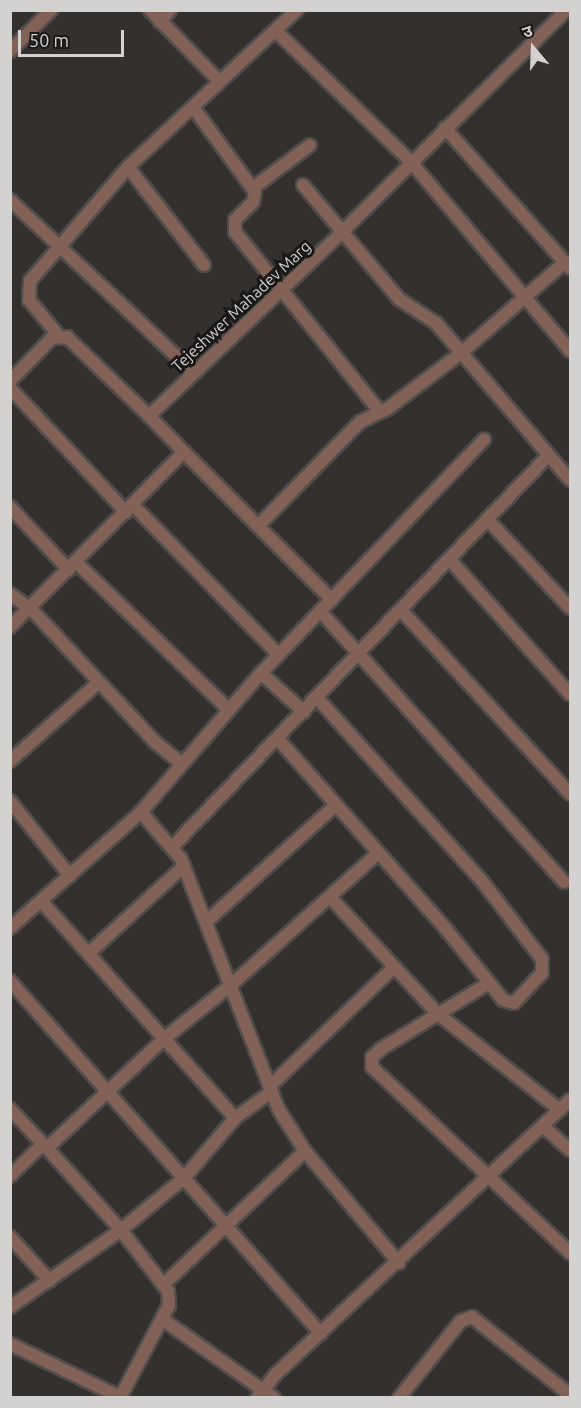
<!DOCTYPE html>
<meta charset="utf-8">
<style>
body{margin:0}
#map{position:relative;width:581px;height:1408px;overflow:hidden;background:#33302e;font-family:Ubuntu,"Noto Sans Devanagari",sans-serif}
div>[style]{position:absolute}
.roads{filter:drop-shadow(2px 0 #504d4b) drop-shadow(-2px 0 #504d4b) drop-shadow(0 2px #504d4b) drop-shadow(0 -2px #504d4b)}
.minor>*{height:12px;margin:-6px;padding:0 6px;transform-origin:6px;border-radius:6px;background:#826257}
span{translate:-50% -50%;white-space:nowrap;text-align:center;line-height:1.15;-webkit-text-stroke:6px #1a1918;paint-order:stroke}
.street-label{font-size:16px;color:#d4d2d1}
.frame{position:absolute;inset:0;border:12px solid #d4d2d1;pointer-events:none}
.north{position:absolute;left:503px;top:18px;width:60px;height:60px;-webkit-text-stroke:4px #1a1918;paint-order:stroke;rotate:341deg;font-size:16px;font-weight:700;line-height:24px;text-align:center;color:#d4d2d1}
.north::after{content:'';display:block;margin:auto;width:21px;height:27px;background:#d4d2d1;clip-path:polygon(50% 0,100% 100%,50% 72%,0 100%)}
.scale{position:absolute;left:18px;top:30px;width:106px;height:27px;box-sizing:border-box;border:3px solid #d4d2d1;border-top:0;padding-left:8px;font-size:18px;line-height:21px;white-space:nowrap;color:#d4d2d1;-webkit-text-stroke:4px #1a1918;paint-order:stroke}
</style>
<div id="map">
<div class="roads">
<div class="minor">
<div style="left:150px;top:10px;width:100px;rotate:45.8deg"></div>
<div style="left:160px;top:22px;width:16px;rotate:-50deg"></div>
<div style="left:277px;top:32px;width:187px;rotate:44.1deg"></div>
<div style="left:411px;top:162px;width:247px;rotate:49.9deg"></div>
<div style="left:10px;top:51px;width:58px;rotate:-45deg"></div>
<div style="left:193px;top:107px;width:105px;rotate:53.9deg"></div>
<div style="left:255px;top:192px;width:10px;rotate:101deg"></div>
<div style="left:253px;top:202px;width:25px;rotate:135deg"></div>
<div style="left:235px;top:220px;width:12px;rotate:90deg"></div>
<div style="left:235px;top:232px;width:231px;rotate:51.1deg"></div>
<div style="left:445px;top:128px;width:188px;rotate:48.2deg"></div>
<div style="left:128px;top:167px;width:124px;rotate:52.2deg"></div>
<div style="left:303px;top:185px;width:149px;rotate:49.9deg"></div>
<div style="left:399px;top:299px;width:44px;rotate:33deg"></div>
<div style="left:436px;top:323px;width:206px;rotate:49.5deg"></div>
<div style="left:253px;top:188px;width:71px;rotate:-37deg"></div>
<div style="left:10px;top:200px;width:253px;rotate:43.2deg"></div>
<div style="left:59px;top:336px;width:47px;rotate:-129.8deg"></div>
<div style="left:29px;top:300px;width:19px;rotate:-87deg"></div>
<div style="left:30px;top:281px;width:150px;rotate:-49.3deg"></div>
<div style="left:128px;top:167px;width:231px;rotate:-42.9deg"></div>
<div style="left:10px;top:381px;width:60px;rotate:-45.7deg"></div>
<div style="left:52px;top:338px;width:15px;rotate:-4deg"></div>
<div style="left:67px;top:337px;width:114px;rotate:43.9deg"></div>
<div style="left:10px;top:388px;width:170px;rotate:46.9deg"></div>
<div style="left:184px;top:452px;width:209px;rotate:45deg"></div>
<div style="left:133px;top:505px;width:209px;rotate:45.8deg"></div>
<div style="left:10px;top:507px;width:86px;rotate:46.9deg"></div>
<div style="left:488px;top:520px;width:120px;rotate:47deg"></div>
<div style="left:258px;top:526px;width:146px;rotate:-45.6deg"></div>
<div style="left:360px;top:422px;width:30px;rotate:-26deg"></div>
<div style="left:387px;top:409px;width:93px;rotate:-37.1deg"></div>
<div style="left:461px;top:353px;width:138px;rotate:-41.2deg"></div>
<div style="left:450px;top:560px;width:180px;rotate:48.2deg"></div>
<div style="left:77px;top:563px;width:211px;rotate:44deg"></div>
<div style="left:10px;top:594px;width:27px;rotate:36deg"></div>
<div style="left:32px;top:610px;width:180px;rotate:47deg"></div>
<div style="left:155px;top:742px;width:33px;rotate:39deg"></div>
<div style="left:401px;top:610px;width:250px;rotate:47.4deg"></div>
<div style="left:321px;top:612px;width:363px;rotate:48deg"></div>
<div style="left:10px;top:627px;width:247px;rotate:-45.2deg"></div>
<div style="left:184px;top:452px;width:50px;rotate:-134.2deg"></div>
<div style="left:149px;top:416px;width:267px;rotate:-43.6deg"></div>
<div style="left:342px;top:232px;width:315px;rotate:-44.7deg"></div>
<div style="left:261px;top:673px;width:58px;rotate:42.2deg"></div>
<div style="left:278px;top:739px;width:252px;rotate:48.5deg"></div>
<div style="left:445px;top:928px;width:92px;rotate:51.1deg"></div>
<div style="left:503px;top:1000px;width:11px;rotate:15deg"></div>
<div style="left:514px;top:1003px;width:41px;rotate:-47deg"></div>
<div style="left:542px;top:973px;width:14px;rotate:-90deg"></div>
<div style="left:542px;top:959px;width:98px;rotate:-127.6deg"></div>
<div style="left:482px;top:881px;width:246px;rotate:-132deg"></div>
<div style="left:10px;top:761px;width:118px;rotate:-41.6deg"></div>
<div style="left:10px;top:801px;width:96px;rotate:51.3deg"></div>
<div style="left:141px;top:812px;width:62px;rotate:49.6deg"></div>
<div style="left:181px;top:859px;width:269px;rotate:68.7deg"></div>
<div style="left:279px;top:1110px;width:49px;rotate:57.6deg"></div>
<div style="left:305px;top:1151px;width:146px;rotate:50deg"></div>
<div style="left:173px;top:846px;width:541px;rotate:-46.12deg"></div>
<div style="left:330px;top:897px;width:159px;rotate:47.3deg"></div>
<div style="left:438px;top:1014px;width:155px;rotate:38.2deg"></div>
<div style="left:42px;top:902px;width:290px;rotate:48.2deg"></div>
<div style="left:207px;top:921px;width:173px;rotate:-42deg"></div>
<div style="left:10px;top:928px;width:175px;rotate:-41.5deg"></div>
<div style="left:141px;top:812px;width:184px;rotate:-49.2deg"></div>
<div style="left:261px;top:673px;width:323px;rotate:-46.3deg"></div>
<div style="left:89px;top:953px;width:129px;rotate:-42.5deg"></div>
<div style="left:10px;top:981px;width:470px;rotate:48.6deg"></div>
<div style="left:489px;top:983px;width:127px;rotate:148.6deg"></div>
<div style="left:381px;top:1049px;width:12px;rotate:138deg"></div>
<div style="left:372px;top:1057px;width:10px;rotate:90deg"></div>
<div style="left:372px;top:1067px;width:272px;rotate:43.2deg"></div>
<div style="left:269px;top:1087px;width:173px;rotate:-43.8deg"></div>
<div style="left:10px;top:1109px;width:48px;rotate:46.7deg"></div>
<div style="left:43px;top:1144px;width:46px;rotate:135.9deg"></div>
<div style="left:543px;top:1126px;width:36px;rotate:42deg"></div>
<div style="left:10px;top:1237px;width:59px;rotate:47.7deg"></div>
<div style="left:164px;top:1284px;width:194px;rotate:-43.3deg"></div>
<div style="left:10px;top:1307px;width:135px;rotate:-34.7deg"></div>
<div style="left:121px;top:1230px;width:82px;rotate:-39.5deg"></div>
<div style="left:184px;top:1178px;width:79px;rotate:-49.6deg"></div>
<div style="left:235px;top:1118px;width:44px;rotate:-35.8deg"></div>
<div style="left:162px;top:1319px;width:137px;rotate:35.2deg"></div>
<div style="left:10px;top:1344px;width:122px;rotate:25.7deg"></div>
<div style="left:120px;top:1398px;width:105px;rotate:-62.2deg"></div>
<div style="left:169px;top:1305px;width:14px;rotate:-94deg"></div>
<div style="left:168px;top:1291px;width:77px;rotate:-127.6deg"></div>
<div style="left:121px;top:1230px;width:110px;rotate:-132.1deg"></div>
<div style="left:47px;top:1148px;width:161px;rotate:-43deg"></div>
<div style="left:165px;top:1038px;width:85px;rotate:-38.8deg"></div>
<div style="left:231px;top:985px;width:198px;rotate:-41.9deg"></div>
<div style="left:257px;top:1398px;width:31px;rotate:-52deg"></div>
<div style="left:276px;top:1374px;width:402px;rotate:-43deg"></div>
<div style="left:399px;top:1398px;width:99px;rotate:-51.2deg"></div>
<div style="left:461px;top:1321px;width:12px;rotate:-20deg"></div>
<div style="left:472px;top:1317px;width:125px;rotate:38.5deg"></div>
</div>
</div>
<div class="street-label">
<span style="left:241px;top:306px;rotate:-43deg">Tejeshwer Mahadev Marg</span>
</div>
<div class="frame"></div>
<div class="north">उ</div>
<div class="scale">50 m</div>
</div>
